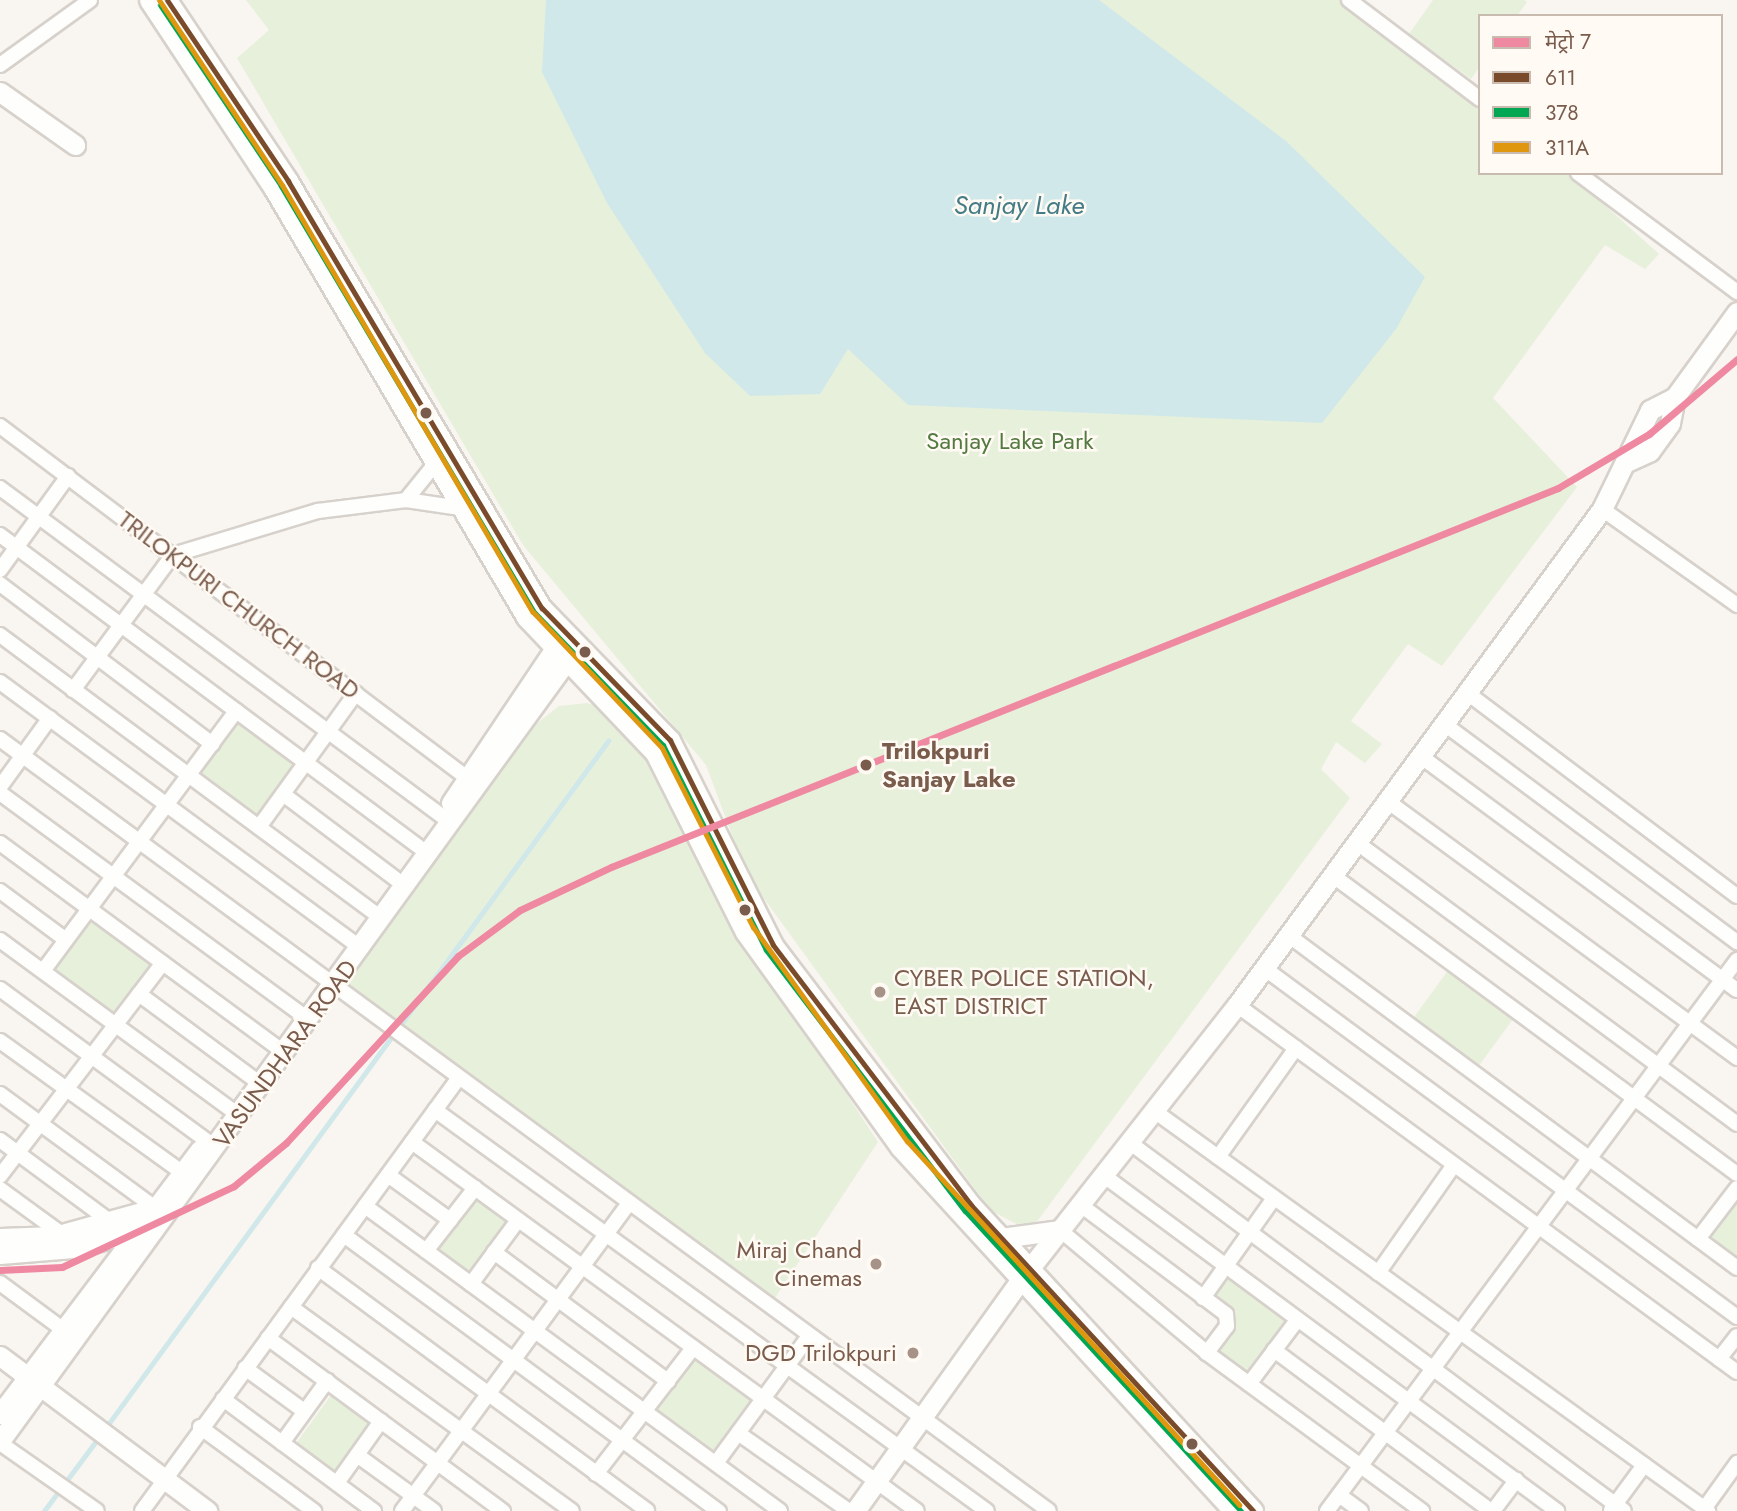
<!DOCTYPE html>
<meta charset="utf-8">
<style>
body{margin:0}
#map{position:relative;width:1737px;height:1511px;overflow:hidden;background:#f9f5f0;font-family:Jost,"Noto Sans Devanagari",sans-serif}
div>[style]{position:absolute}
.green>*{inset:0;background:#e7f0db;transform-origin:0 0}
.water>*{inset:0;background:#d0e8ea}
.stream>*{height:4.5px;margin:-2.25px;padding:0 2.25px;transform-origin:2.25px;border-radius:2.25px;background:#d0e8ea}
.roads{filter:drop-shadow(2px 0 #d7d1cb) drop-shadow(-2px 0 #d7d1cb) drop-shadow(0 2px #d7d1cb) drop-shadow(0 -2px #d7d1cb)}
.street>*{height:14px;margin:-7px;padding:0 7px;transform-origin:7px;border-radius:7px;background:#fefefd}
.secondary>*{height:19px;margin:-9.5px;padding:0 9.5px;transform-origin:9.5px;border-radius:9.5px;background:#fefefd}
.bus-1>*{height:5px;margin:-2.5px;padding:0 2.5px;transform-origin:2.5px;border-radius:2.5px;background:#7a4b2a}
.bus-2>*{height:5px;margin:-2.5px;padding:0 2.5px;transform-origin:2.5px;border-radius:2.5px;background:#00a651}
.bus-3>*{height:5px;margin:-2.5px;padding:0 2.5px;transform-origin:2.5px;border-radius:2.5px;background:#de970f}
.metro-1>*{height:7px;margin:-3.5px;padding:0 3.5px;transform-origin:3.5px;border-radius:3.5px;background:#ef89a2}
.dots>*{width:19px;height:19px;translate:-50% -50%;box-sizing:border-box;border:4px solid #fffaf3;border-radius:50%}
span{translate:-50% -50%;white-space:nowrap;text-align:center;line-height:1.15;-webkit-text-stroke:5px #fffaf3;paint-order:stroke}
.park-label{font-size:24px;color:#537a41}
.street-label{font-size:24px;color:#7a5c4d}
.stop-label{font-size:24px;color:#7a5c4d;font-weight:700}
.left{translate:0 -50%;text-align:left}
.poi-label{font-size:24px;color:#7a5c4d}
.right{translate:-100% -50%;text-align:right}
.water-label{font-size:26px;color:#437c86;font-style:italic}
.legend{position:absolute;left:1478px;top:14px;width:245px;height:161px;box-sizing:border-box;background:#fffaf3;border:2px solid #cabbb1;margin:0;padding:9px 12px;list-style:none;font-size:21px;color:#7a5c4d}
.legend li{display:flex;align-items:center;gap:14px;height:35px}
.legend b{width:35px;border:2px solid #cabbb1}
</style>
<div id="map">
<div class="green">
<div style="clip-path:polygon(246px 0,1354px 0,1480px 98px,1480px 173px,1569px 173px,1659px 254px,1645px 269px,1605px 245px,1493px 398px,1577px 487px,1442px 666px,1408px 644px,1351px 721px,1382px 744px,1365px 763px,1336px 742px,1321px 769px,1350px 798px,1030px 1231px,990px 1210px,747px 875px,706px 765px,523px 545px,237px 58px,269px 30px)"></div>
<div style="clip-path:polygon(1433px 0,1524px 0,1527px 2px,1517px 16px,1480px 16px,1480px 66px,1471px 79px,1409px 34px)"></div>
<div style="clip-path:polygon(587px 703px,607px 709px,653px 760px,705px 879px,878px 1142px,773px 1301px,338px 984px,535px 725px,559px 706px)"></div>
<div style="left:235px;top:717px;width:81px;height:72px;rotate:36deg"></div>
<div style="left:91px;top:914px;width:80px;height:71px;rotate:36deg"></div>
<div style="left:1452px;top:965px;width:81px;height:72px;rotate:36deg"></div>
<div style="clip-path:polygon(1737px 1196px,1737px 1261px,1706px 1238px)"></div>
<div style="left:472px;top:1197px;width:46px;height:66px;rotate:37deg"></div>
<div style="clip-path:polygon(1227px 1272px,1292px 1320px,1252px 1375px,1214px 1347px,1236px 1318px,1208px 1297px)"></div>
<div style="left:693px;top:1355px;width:80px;height:71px;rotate:37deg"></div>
<div style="left:332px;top:1394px;width:47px;height:65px;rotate:36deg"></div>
</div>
<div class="water">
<div style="clip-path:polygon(546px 0,1099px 0,1286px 141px,1425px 277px,1396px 329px,1322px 423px,908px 405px,848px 349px,820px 394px,750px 396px,705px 353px,607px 203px,542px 72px)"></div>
</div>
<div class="stream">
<div style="left:104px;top:1430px;width:854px;rotate:-53.81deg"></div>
<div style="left:44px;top:1511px;width:92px;rotate:-53.4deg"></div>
</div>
<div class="roads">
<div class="street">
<div style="left:1349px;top:0;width:164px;rotate:37.1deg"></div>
<div style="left:0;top:65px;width:111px;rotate:-35.8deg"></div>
<div style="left:1578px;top:173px;width:199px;rotate:36.8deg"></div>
<div style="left:0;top:426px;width:593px;rotate:36.99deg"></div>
<div style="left:0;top:488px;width:550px;rotate:36.58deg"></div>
<div style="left:406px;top:500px;width:46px;rotate:-51.1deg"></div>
<div style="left:1602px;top:509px;width:166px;rotate:35.4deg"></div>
<div style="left:0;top:535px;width:522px;rotate:36.67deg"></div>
<div style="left:0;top:570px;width:116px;rotate:-54.1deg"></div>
<div style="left:0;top:584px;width:266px;rotate:37deg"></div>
<div style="left:0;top:635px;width:465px;rotate:36.6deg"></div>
<div style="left:0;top:682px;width:438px;rotate:36.4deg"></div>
<div style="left:73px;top:690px;width:168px;rotate:-53.5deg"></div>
<div style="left:173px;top:555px;width:152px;rotate:-16.9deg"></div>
<div style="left:318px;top:511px;width:89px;rotate:-7.1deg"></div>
<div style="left:406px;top:500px;width:55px;rotate:8.4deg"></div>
<div style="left:1466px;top:692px;width:339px;rotate:37deg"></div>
<div style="left:1443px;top:723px;width:367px;rotate:36.7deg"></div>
<div style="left:0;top:739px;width:1302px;rotate:36.35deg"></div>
<div style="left:1419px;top:755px;width:395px;rotate:36.5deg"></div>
<div style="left:0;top:787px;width:85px;rotate:-54.1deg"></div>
<div style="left:0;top:793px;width:372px;rotate:36.3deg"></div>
<div style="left:283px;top:794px;width:141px;rotate:37deg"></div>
<div style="left:1386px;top:800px;width:436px;rotate:36.3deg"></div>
<div style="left:259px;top:827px;width:165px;rotate:-54.1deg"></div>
<div style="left:1356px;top:842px;width:474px;rotate:36.5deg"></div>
<div style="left:0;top:843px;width:344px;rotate:36.4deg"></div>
<div style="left:1332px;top:875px;width:503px;rotate:36.44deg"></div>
<div style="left:0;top:891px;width:82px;rotate:36.6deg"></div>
<div style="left:1288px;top:935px;width:559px;rotate:36.56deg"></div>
<div style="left:0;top:940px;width:285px;rotate:36.3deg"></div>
<div style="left:1264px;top:968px;width:588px;rotate:36.42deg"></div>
<div style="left:43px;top:971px;width:324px;rotate:-53.4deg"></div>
<div style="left:0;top:989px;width:257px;rotate:36.3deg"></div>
<div style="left:139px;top:994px;width:143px;rotate:36.5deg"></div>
<div style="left:1237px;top:1005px;width:620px;rotate:36.28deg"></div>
<div style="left:0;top:1041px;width:226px;rotate:35.8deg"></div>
<div style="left:0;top:1094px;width:192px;rotate:36.3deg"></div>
<div style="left:435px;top:1110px;width:682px;rotate:36deg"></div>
<div style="left:1153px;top:1110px;width:685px;rotate:35.85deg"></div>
<div style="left:0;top:1140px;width:139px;rotate:36.5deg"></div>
<div style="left:412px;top:1142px;width:625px;rotate:36.16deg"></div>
<div style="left:1129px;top:1142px;width:617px;rotate:36.7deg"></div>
<div style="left:1218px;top:1157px;width:134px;rotate:-54.4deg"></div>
<div style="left:388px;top:1175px;width:77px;rotate:36deg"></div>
<div style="left:1103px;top:1175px;width:565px;rotate:36.5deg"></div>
<div style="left:0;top:1176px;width:268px;rotate:-52.6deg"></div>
<div style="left:0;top:1189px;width:78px;rotate:36.1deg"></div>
<div style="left:365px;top:1206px;width:515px;rotate:36.31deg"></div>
<div style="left:1082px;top:1206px;width:180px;rotate:36.9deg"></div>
<div style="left:1226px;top:1314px;width:12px;rotate:85deg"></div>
<div style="left:1227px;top:1326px;width:34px;rotate:127deg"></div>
<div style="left:1060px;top:1230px;width:192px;rotate:39.9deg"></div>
<div style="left:1207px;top:1353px;width:267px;rotate:36.3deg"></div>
<div style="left:344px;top:1235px;width:466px;rotate:36.4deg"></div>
<div style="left:1698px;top:1239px;width:64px;rotate:-52.6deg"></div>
<div style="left:426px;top:1251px;width:80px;rotate:-52.1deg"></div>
<div style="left:494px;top:1252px;width:217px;rotate:36.6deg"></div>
<div style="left:318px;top:1268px;width:409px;rotate:36.4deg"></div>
<div style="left:1378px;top:1273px;width:132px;rotate:-54.9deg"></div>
<div style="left:0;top:1283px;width:81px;rotate:36.4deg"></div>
<div style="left:471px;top:1284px;width:79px;rotate:-53.7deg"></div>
<div style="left:1203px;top:1298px;width:123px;rotate:-54.6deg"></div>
<div style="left:291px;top:1307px;width:347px;rotate:36deg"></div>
<div style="left:268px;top:1338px;width:292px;rotate:36.4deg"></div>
<div style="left:1274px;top:1350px;width:270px;rotate:36.6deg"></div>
<div style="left:1719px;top:1359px;width:29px;rotate:-52deg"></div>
<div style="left:245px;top:1368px;width:73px;rotate:36.1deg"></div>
<div style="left:1249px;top:1384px;width:81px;rotate:-53deg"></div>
<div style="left:223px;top:1399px;width:188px;rotate:36.6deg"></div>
<div style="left:200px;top:1427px;width:142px;rotate:36.4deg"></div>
<div style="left:738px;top:1433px;width:136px;rotate:35.1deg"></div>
<div style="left:0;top:1443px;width:118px;rotate:35deg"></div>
<div style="left:282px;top:1443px;width:77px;rotate:-54deg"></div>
<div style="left:357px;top:1455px;width:95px;rotate:36deg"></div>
<div style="left:716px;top:1463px;width:157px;rotate:-53.8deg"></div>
<div style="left:596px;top:1474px;width:159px;rotate:-52.4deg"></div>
<div style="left:337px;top:1483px;width:76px;rotate:-54.6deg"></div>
<div style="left:1339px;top:1495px;width:27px;rotate:36deg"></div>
<div style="left:1704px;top:1509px;width:57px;rotate:-54.3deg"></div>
<div style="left:1611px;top:1510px;width:56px;rotate:-53.7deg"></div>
<div style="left:142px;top:1511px;width:535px;rotate:-53.82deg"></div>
<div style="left:402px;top:1511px;width:381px;rotate:-53.6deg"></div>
<div style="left:1327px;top:1511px;width:687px;rotate:-53.35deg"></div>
<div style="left:1493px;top:1511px;width:39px;rotate:-53deg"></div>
</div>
<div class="secondary">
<div style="left:149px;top:0;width:227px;rotate:56.5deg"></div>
<div style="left:274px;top:189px;width:497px;rotate:59.5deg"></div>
<div style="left:526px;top:617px;width:187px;rotate:46.5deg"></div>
<div style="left:655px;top:753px;width:200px;rotate:63.3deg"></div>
<div style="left:745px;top:932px;width:265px;rotate:54.2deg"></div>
<div style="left:900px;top:1147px;width:493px;rotate:47.5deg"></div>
<div style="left:167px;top:0;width:218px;rotate:56.2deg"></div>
<div style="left:288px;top:181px;width:497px;rotate:59.3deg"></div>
<div style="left:542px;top:608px;width:184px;rotate:45.9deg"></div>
<div style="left:670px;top:740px;width:229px;rotate:63.3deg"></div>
<div style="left:773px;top:945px;width:327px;rotate:52.7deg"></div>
<div style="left:971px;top:1205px;width:416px;rotate:47.3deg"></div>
<div style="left:0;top:92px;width:92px;rotate:35.2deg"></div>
<div style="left:1629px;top:461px;width:23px;rotate:-25deg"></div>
<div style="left:1650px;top:451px;width:34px;rotate:-54deg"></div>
<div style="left:1670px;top:423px;width:26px;rotate:-79deg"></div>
<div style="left:1675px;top:397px;width:105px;rotate:-53.9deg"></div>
<div style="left:451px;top:803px;width:184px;rotate:-56.1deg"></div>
<div style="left:0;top:1238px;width:55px;rotate:-2.1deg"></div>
<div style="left:55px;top:1236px;width:104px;rotate:-15.6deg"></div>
<div style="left:1001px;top:1238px;width:60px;rotate:-7.7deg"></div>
<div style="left:0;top:1254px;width:73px;rotate:-4.7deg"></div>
<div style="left:73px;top:1248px;width:67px;rotate:-14.7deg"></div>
<div style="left:0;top:1356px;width:259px;rotate:36.8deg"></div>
<div style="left:0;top:1414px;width:331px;rotate:-52.9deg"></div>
<div style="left:0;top:1441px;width:970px;rotate:-54.02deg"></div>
<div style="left:855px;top:1511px;width:282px;rotate:-54.4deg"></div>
<div style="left:1019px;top:1282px;width:352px;rotate:-51.8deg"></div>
<div style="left:1237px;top:1005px;width:616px;rotate:-53.65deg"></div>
<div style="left:1602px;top:509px;width:110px;rotate:-64.1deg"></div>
<div style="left:1650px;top:410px;width:28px;rotate:-27deg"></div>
</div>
</div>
<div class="bus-1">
<div style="left:167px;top:0;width:218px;rotate:56.2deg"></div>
<div style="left:288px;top:181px;width:497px;rotate:59.3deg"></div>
<div style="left:542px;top:608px;width:184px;rotate:45.9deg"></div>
<div style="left:670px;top:740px;width:229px;rotate:63.3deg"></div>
<div style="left:773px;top:945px;width:327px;rotate:52.7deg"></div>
<div style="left:971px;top:1205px;width:416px;rotate:47.3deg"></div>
</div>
<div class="bus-2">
<div style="left:160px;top:5px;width:218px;rotate:56.2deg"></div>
<div style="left:281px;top:186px;width:497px;rotate:59.3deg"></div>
<div style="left:535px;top:613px;width:184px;rotate:45.9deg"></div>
<div style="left:663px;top:745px;width:229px;rotate:63.3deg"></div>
<div style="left:766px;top:950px;width:328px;rotate:52.7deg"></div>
<div style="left:965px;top:1211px;width:408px;rotate:47.4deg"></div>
</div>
<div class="bus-3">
<div style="left:159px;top:0;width:222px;rotate:56.4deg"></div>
<div style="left:282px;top:185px;width:495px;rotate:59.6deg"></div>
<div style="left:533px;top:612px;width:187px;rotate:46.5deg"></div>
<div style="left:662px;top:748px;width:201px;rotate:63.1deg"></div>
<div style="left:753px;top:927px;width:264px;rotate:54.3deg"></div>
<div style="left:907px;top:1141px;width:493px;rotate:47.6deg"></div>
</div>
<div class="metro-1">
<div style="left:0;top:1270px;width:62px;rotate:-2.8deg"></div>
<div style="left:62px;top:1267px;width:190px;rotate:-25.2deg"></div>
<div style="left:234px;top:1186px;width:67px;rotate:-39.6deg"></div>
<div style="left:286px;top:1143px;width:254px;rotate:-47.4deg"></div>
<div style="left:458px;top:956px;width:77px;rotate:-36.6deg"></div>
<div style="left:520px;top:910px;width:101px;rotate:-25.3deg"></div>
<div style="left:611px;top:867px;width:1020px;rotate:-21.81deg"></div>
<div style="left:1558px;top:488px;width:106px;rotate:-30.7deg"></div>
<div style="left:1649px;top:434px;width:116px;rotate:-40.4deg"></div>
</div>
<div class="dots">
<div style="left:426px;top:413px;background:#7a5c4d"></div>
<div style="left:585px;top:652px;background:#7a5c4d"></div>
<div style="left:866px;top:765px;background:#7a5c4d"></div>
<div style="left:745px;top:910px;background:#7a5c4d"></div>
<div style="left:880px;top:992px;background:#a69286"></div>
<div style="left:876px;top:1264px;background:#a69286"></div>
<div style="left:913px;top:1353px;background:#a69286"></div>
<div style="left:1192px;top:1444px;background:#7a5c4d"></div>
</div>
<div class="park-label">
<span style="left:1010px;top:441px">Sanjay Lake Park</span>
</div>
<div class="street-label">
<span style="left:239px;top:605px;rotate:37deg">TRILOKPURI CHURCH ROAD</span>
<span style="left:285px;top:1054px;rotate:-54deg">VASUNDHARA ROAD</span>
</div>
<div class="stop-label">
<span class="left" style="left:882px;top:765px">Trilokpuri<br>Sanjay Lake</span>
</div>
<div class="poi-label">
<span class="left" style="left:894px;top:992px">CYBER POLICE STATION,<br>EAST DISTRICT</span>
<span class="right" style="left:862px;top:1264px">Miraj Chand<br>Cinemas</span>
<span class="right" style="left:897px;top:1353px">DGD Trilokpuri</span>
</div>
<div class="water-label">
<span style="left:1019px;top:206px">Sanjay Lake</span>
</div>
<ul class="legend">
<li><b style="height:9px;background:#ef89a2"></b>मेट्रो 7</li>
<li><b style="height:9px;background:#7a4b2a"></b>611</li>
<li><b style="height:9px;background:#00a651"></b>378</li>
<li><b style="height:9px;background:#de970f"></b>311A</li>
</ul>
</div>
